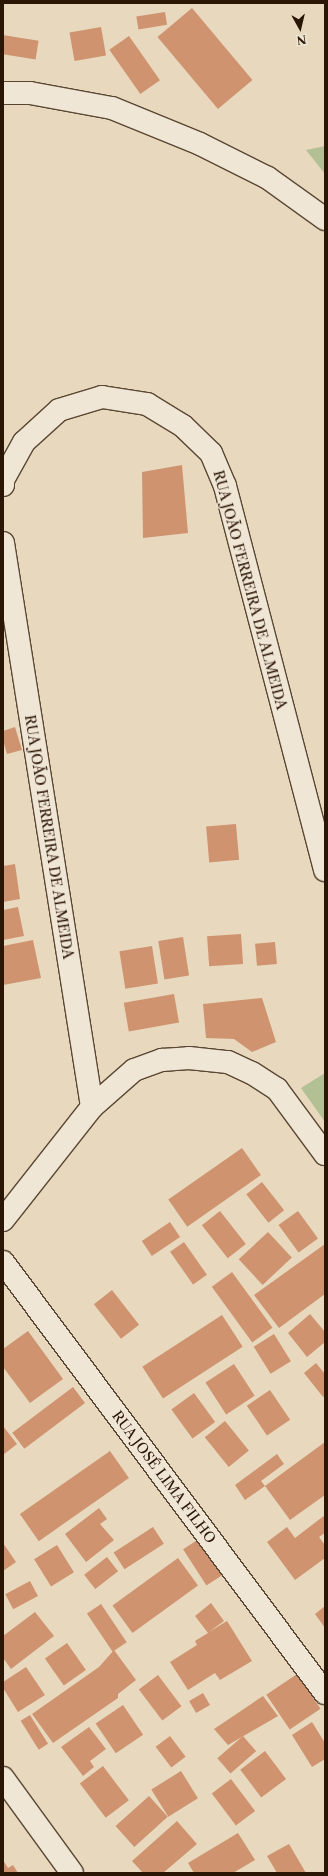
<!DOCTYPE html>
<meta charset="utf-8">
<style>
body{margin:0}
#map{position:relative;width:328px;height:1876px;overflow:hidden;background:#e8d9be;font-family:"Libre Caslon Text",serif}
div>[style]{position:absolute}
.green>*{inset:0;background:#b3c094}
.building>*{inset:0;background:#cf9370;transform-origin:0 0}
.roads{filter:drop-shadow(1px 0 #5a4733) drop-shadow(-1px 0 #5a4733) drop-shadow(0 1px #5a4733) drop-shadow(0 -1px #5a4733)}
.street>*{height:22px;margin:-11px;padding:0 11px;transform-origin:11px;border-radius:11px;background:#f0e6d5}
span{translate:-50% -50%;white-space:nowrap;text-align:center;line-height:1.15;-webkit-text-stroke:3px #f0e6d5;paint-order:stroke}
.street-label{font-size:14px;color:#2b1605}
.frame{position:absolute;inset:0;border:4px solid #2b1605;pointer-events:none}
.north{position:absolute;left:280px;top:8px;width:40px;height:40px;-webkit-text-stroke:3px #f0e6d5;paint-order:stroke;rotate:172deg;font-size:11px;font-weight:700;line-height:16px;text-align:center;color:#2b1605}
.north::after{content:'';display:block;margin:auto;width:14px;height:18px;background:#2b1605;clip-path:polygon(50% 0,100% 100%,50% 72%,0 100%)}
</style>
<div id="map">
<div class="green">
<div style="clip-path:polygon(325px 146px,325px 174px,306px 150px)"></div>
<div style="clip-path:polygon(325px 1073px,325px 1122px,301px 1088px)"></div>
</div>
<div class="building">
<div style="left:192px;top:8px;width:94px;height:45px;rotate:50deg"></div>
<div style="left:165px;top:12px;width:13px;height:29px;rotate:81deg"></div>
<div style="left:101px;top:27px;width:29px;height:32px;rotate:80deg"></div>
<div style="left:3px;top:35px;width:36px;height:19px;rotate:9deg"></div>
<div style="left:129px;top:36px;width:54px;height:24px;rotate:55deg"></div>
<div style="clip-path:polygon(182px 465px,188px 533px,143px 538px,142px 472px)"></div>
<div style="clip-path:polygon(15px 727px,22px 750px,7px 754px,3px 740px,3px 731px)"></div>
<div style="left:236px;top:824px;width:36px;height:30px;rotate:85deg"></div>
<div style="clip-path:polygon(15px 864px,20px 899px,3px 902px,3px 866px)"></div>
<div style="clip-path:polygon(18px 907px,24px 936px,3px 940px,3px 910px)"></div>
<div style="left:241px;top:934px;width:30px;height:34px;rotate:86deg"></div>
<div style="left:183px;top:937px;width:39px;height:25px;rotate:81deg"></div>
<div style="clip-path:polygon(33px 940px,41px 978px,3px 985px,3px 946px)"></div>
<div style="left:275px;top:942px;width:22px;height:20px;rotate:85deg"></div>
<div style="left:152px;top:946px;width:38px;height:33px;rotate:81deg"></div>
<div style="left:174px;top:994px;width:29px;height:51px;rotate:80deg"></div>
<div style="clip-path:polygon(262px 998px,276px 1042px,252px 1052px,234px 1039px,206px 1038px,203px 1004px)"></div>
<div style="left:242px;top:1148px;width:33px;height:90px;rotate:55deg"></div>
<div style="left:262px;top:1182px;width:36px;height:20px;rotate:52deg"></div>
<div style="left:220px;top:1211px;width:42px;height:23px;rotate:52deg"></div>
<div style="left:298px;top:1211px;width:34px;height:24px;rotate:54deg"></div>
<div style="left:170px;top:1222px;width:18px;height:34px;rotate:56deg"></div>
<div style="left:268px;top:1232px;width:35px;height:40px;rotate:47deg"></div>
<div style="left:184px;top:1242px;width:40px;height:17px;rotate:55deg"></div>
<div style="clip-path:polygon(325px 1244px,325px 1294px,279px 1328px,254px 1295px)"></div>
<div style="left:232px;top:1272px;width:69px;height:25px;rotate:54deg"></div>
<div style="left:112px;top:1290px;width:44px;height:23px;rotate:52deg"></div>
<div style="clip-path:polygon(310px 1314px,325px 1332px,325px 1342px,307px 1357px,288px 1333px)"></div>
<div style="left:222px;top:1315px;width:38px;height:95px;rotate:57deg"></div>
<div style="clip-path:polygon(28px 1331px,63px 1379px,30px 1403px,3px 1367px,3px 1349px)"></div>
<div style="left:274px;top:1334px;width:32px;height:24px;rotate:58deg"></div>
<div style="clip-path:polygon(316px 1363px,325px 1374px,325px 1395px,323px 1397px,304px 1373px)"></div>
<div style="left:234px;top:1364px;width:38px;height:34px;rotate:57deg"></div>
<div style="left:73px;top:1387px;width:20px;height:76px;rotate:53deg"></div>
<div style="left:270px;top:1390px;width:36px;height:28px;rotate:56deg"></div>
<div style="left:194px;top:1393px;width:36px;height:28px;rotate:54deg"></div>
<div style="left:225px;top:1421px;width:38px;height:26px;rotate:51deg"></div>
<div style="clip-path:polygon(3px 1426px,17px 1444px,3px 1455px)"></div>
<div style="clip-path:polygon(325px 1442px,325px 1495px,290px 1520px,265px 1486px)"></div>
<div style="left:110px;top:1451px;width:33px;height:110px;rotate:55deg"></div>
<div style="clip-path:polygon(277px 1454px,284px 1464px,261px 1481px,265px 1486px,245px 1500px,235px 1485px)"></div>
<div style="clip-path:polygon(99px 1508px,107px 1519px,100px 1524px,114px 1540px,86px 1562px,65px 1534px)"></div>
<div style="clip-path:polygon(325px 1515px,325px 1533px,319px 1537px,325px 1545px,325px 1558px,295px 1580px,267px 1542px,287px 1527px,295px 1538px)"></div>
<div style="left:153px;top:1527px;width:20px;height:47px;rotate:57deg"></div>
<div style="left:199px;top:1539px;width:43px;height:19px;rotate:57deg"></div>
<div style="clip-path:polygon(3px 1543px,16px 1562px,3px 1571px)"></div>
<div style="left:57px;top:1545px;width:32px;height:27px;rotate:58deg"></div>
<div style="left:107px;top:1557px;width:18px;height:29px;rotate:52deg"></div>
<div style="left:178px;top:1558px;width:34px;height:81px;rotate:54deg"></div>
<div style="left:30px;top:1581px;width:17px;height:28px;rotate:62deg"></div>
<div style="clip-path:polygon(211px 1603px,224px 1621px,209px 1632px,227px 1621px,252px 1661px,220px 1680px,215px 1673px,188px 1690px,170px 1662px,197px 1645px,195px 1641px,208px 1633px,195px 1616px)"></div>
<div style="left:101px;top:1604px;width:46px;height:17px;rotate:56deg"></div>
<div style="clip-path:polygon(325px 1606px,325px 1628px,315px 1614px)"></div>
<div style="clip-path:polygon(35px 1612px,54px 1636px,11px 1669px,3px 1658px,3px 1636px)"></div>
<div style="left:67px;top:1643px;width:33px;height:27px;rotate:55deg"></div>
<div style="clip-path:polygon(114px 1650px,136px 1680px,118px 1694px,118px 1698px,53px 1743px,32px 1714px,99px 1667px)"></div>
<div style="clip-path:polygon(26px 1667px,45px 1695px,18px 1712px,3px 1688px,3px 1682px)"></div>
<div style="left:297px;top:1674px;width:42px;height:37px;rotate:56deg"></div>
<div style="left:158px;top:1675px;width:39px;height:24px;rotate:53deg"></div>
<div style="left:203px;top:1693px;width:14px;height:16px;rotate:60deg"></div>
<div style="clip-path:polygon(263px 1696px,278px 1716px,228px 1745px,214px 1729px)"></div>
<div style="left:123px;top:1705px;width:36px;height:33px;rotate:56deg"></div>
<div style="left:30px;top:1715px;width:34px;height:11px;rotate:58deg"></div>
<div style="clip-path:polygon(312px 1722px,325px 1743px,325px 1759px,312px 1767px,292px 1735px)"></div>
<div style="clip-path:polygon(89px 1727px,106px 1749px,90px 1761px,94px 1767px,83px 1776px,61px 1747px)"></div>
<div style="left:170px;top:1736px;width:26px;height:18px;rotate:53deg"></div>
<div style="left:243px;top:1736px;width:20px;height:34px;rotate:49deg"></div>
<div style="left:265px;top:1751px;width:35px;height:31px;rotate:53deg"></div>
<div style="left:103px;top:1766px;width:43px;height:29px;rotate:53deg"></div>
<div style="left:181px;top:1771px;width:32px;height:35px;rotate:58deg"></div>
<div style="left:231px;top:1779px;width:40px;height:24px;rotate:53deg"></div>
<div style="left:149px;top:1796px;width:28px;height:45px;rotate:48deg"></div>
<div style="clip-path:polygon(177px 1821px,197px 1844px,163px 1873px,143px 1873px,132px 1861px)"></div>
<div style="clip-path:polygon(238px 1833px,255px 1860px,233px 1873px,194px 1873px,188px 1863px)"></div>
<div style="clip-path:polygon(289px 1844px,306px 1873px,277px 1873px,267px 1856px)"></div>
<div style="clip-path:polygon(3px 1860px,8px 1868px,13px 1865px,18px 1873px,3px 1873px)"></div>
</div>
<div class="roads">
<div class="street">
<div style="left:3px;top:93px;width:27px"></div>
<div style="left:30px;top:93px;width:83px;rotate:10.4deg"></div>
<div style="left:112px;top:108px;width:95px;rotate:22.2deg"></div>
<div style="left:200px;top:144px;width:76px;rotate:26.6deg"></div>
<div style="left:268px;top:178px;width:70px;rotate:35.7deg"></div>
<div style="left:3px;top:485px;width:5px;rotate:-90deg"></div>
<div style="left:3px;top:480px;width:43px;rotate:-61.1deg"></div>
<div style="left:24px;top:442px;width:47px;rotate:-42.4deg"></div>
<div style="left:59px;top:410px;width:45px;rotate:-16.8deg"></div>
<div style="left:102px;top:397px;width:46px;rotate:8.8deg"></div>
<div style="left:147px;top:404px;width:42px;rotate:31.4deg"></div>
<div style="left:183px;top:426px;width:39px;rotate:44deg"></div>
<div style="left:211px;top:453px;width:36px;rotate:67deg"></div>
<div style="left:225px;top:486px;width:397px;rotate:75.4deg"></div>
<div style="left:3px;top:543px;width:571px;rotate:81.03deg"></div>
<div style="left:3px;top:1220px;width:144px;rotate:-51.8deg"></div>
<div style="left:92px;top:1107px;width:56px;rotate:-41.4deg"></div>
<div style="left:134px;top:1070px;width:30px;rotate:-20deg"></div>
<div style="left:162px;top:1060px;width:27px;rotate:-4deg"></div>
<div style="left:189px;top:1058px;width:39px;rotate:6deg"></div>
<div style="left:228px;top:1062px;width:26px;rotate:25deg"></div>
<div style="left:252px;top:1073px;width:30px;rotate:33deg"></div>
<div style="left:277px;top:1089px;width:81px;rotate:53.6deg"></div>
<div style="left:3px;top:1262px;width:538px;rotate:53.24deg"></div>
<div style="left:3px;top:1778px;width:117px;rotate:54deg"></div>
</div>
</div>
<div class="street-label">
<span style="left:250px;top:590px;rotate:75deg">RUA JOÃO FERREIRA DE ALMEIDA</span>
<span style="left:49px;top:837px;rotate:81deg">RUA JOÃO FERREIRA DE ALMEIDA</span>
<span style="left:164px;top:1477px;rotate:53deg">RUA JOSÉ LIMA FILHO</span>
</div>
<div class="frame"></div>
<div class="north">N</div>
</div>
